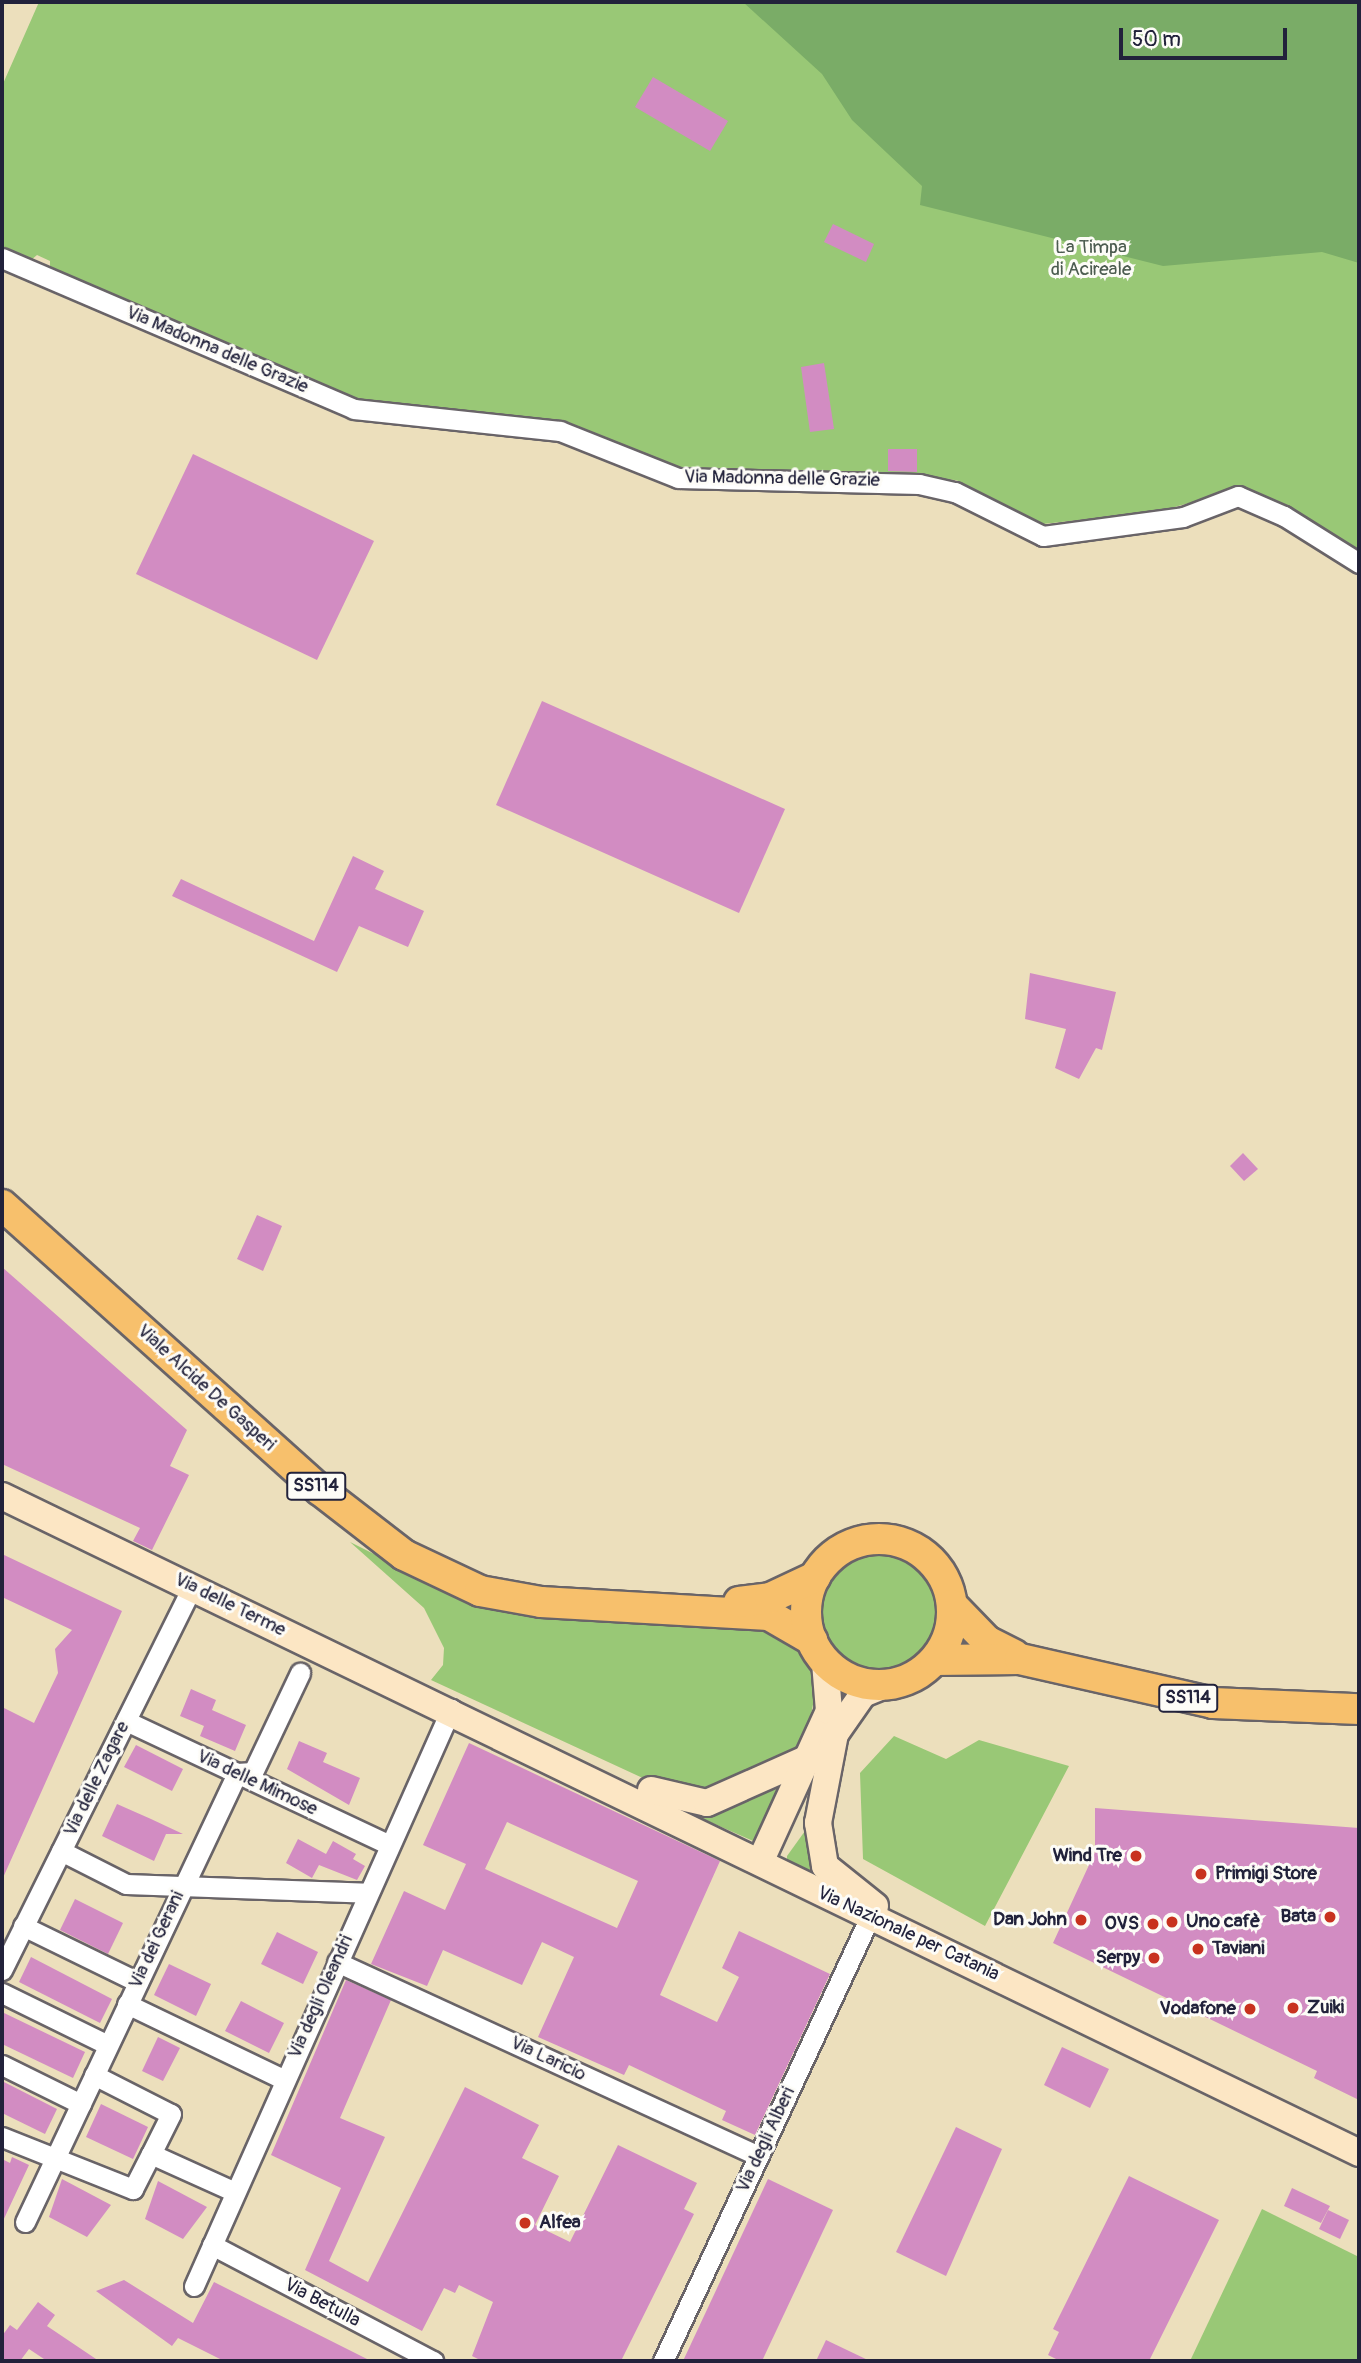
<!DOCTYPE html>
<meta charset="utf-8">
<style>
body{margin:0}
#map{position:relative;width:1361px;height:2363px;overflow:hidden;background:#ecdfbc;font-family:Pangolin,sans-serif}
div>[style]{position:absolute}
[style*='--x']{left:calc(var(--x)*1px);top:calc(var(--y)*1px);width:calc(var(--w)*1px);rotate:calc(var(--a)*1deg)}
.green>*{inset:0;background:#99c876}
.round{border-radius:50%}
.forest>*{inset:0;background:#7aac67}
.building>*{inset:0;background:#d28cc2}
.roads{filter:drop-shadow(2px 0 #696468) drop-shadow(-2px 0 #696468) drop-shadow(0 2px #696468) drop-shadow(0 -2px #696468)}
.street>*{height:19px;margin:-9.5px;padding:0 9.5px;transform-origin:9.5px;border-radius:9.5px;background:#fff}
.secondary>*{height:26px;margin:-13px;padding:0 13px;transform-origin:13px;border-radius:13px;background:#fce6c4}
.primary>*{height:30px;margin:-15px;padding:0 15px;transform-origin:15px;border-radius:15px;background:#f7c06c}
.primary>.ring{margin:-15px;padding:0;box-sizing:content-box;background:none;border:30px solid #f7c06c;border-radius:50%}
.dots>*{width:19px;height:19px;translate:-50% -50%;box-sizing:border-box;border:4px solid #fdfcf7;border-radius:50%}
span{translate:-50% -50%;white-space:nowrap;text-align:center;line-height:1.15;-webkit-text-stroke:6px #fdfcf7;paint-order:stroke}
.shield-label span{padding:2px 5px;background:#fdfcf7;border:2px solid;border-radius:5px;-webkit-text-stroke-width:0}
.shield-label{font-size:18px;color:#22223b;font-weight:700}
.park-label{font-size:19px;color:#4c5c50}
.street-label{font-size:19px;color:#22223b}
.poi-label{font-size:19px;color:#22223b;font-weight:700}
.right{translate:-100% -50%;text-align:right}
.left{translate:0 -50%;text-align:left}
.frame{position:absolute;inset:0;border:4px solid #22223b;pointer-events:none}
.scale{position:absolute;left:1119px;top:28px;width:168px;height:32px;box-sizing:border-box;border:4px solid #22223b;border-top:0;padding-left:9px;font-size:21px;line-height:24px;white-space:nowrap;color:#22223b;-webkit-text-stroke:5px #fdfcf7;paint-order:stroke}
</style>
<div id="map">
<div class="green">
<div style="clip-path:polygon(39px 2px,1359px 2px,1359px 553px,1240px 489px,1160px 511px,1043px 524px,956px 480px,679px 470px,574px 429px,359px 401px,50px 269px,50px 261px,37px 255px,30px 261px,2px 250px,2px 86px)"></div>
<div style="clip-path:polygon(350px 1542px,478px 1606px,768px 1624px,794px 1637px,817px 1682px,807px 1738px,794px 1754px,706px 1793px,660px 1786px,431px 1680px,443px 1665px,444px 1648px,424px 1608px)"></div>
<div class="round" style="left:821px;top:1550px;width:122px;height:122px"></div>
<div style="clip-path:polygon(894px 1736px,946px 1759px,979px 1740px,1069px 1766px,985px 1926px,863px 1859px,860px 1773px)"></div>
<div style="clip-path:polygon(787px 1782px,760px 1844px,701px 1818px,727px 1808px)"></div>
<div style="clip-path:polygon(810px 1824px,818px 1869px,818px 1884px,787px 1869px,787px 1856px)"></div>
<div style="clip-path:polygon(1262px 2209px,1359px 2257px,1359px 2361px,1190px 2361px)"></div>
</div>
<div class="forest">
<div style="clip-path:polygon(743px 2px,1359px 2px,1359px 263px,1322px 252px,1163px 266px,920px 205px,922px 186px,852px 120px,822px 74px)"></div>
</div>
<div class="building">
<div style="clip-path:polygon(653px 77px,728px 121px,710px 151px,635px 107px)"></div>
<div style="clip-path:polygon(833px 224px,874px 244px,866px 262px,824px 242px)"></div>
<div style="clip-path:polygon(824px 363px,834px 429px,810px 432px,801px 367px)"></div>
<div style="clip-path:polygon(888px 449px,917px 449px,917px 472px,888px 471px)"></div>
<div style="clip-path:polygon(193px 454px,374px 541px,317px 660px,136px 574px)"></div>
<div style="clip-path:polygon(542px 701px,785px 809px,739px 913px,496px 805px)"></div>
<div style="clip-path:polygon(353px 856px,384px 871px,375px 889px,424px 911px,408px 947px,359px 926px,337px 972px,172px 896px,181px 879px,314px 941px)"></div>
<div style="clip-path:polygon(1030px 973px,1116px 992px,1102px 1050px,1096px 1048px,1079px 1079px,1055px 1068px,1066px 1029px,1025px 1019px)"></div>
<div style="clip-path:polygon(1243px 1153px,1258px 1169px,1244px 1181px,1230px 1166px)"></div>
<div style="clip-path:polygon(257px 1215px,282px 1226px,263px 1271px,237px 1259px)"></div>
<div style="clip-path:polygon(2px 1267px,187px 1430px,170px 1466px,189px 1475px,152px 1550px,133px 1541px,140px 1528px,2px 1464px)"></div>
<div style="clip-path:polygon(2px 1554px,122px 1611px,2px 1880px,2px 1707px,34px 1723px,58px 1673px,55px 1649px,72px 1630px,2px 1597px)"></div>
<div style="clip-path:polygon(191px 1689px,216px 1700px,212px 1710px,246px 1725px,235px 1751px,200px 1736px,204px 1726px,180px 1716px)"></div>
<div style="clip-path:polygon(299px 1741px,327px 1753px,323px 1762px,360px 1778px,349px 1805px,287px 1769px)"></div>
<div style="clip-path:polygon(evenodd,469px 1743px,720px 1861px,660px 1995px,717px 2022px,739px 1977px,722px 1968px,739px 1931px,830px 1974px,755px 2135px,722px 2120px,726px 2111px,629px 2065px,624px 2075px,538px 2037px,574px 1957px,542px 1942px,522px 1985px,443px 1950px,427px 1986px,371px 1964px,404px 1891px,445px 1910px,466px 1864px,423px 1845px,469px 1743px,507px 1822px,638px 1881px,617px 1928px,485px 1869px,507px 1822px)"></div>
<div style="clip-path:polygon(136px 1745px,183px 1769px,172px 1791px,124px 1767px)"></div>
<div style="clip-path:polygon(117px 1804px,151px 1819px,183px 1834px,166px 1834px,154px 1861px,102px 1836px)"></div>
<div style="clip-path:polygon(1095px 1808px,1359px 1828px,1359px 2100px,1314px 2078px,1317px 2071px,1053px 1943px,1095px 1852px)"></div>
<div style="clip-path:polygon(298px 1839px,326px 1854px,333px 1841px,356px 1854px,353px 1859px,365px 1866px,357px 1880px,319px 1865px,312px 1878px,286px 1863px)"></div>
<div style="clip-path:polygon(75px 1899px,123px 1923px,108px 1954px,60px 1930px)"></div>
<div style="clip-path:polygon(277px 1932px,318px 1952px,303px 1984px,261px 1964px)"></div>
<div style="clip-path:polygon(31px 1957px,112px 1999px,100px 2023px,19px 1982px)"></div>
<div style="clip-path:polygon(169px 1964px,211px 1984px,196px 2016px,154px 1995px)"></div>
<div style="clip-path:polygon(346px 1980px,391px 2000px,340px 2118px,385px 2137px,329px 2261px,368px 2282px,465px 2087px,539px 2125px,522px 2158px,559px 2176px,535px 2225px,570px 2242px,618px 2145px,697px 2183px,684px 2209px,694px 2214px,621px 2361px,482px 2361px,472px 2356px,493px 2302px,459px 2285px,455px 2293px,444px 2288px,422px 2331px,305px 2270px,341px 2188px,271px 2155px)"></div>
<div style="clip-path:polygon(241px 2001px,284px 2023px,269px 2053px,225px 2031px)"></div>
<div style="clip-path:polygon(2px 2012px,85px 2052px,73px 2078px,2px 2044px)"></div>
<div style="clip-path:polygon(158px 2037px,180px 2048px,163px 2081px,142px 2071px)"></div>
<div style="clip-path:polygon(1062px 2047px,1109px 2069px,1090px 2108px,1044px 2085px)"></div>
<div style="clip-path:polygon(2px 2081px,57px 2109px,45px 2134px,2px 2113px)"></div>
<div style="clip-path:polygon(101px 2104px,148px 2127px,133px 2159px,86px 2137px)"></div>
<div style="clip-path:polygon(956px 2127px,1002px 2149px,946px 2276px,896px 2252px)"></div>
<div style="clip-path:polygon(12px 2157px,29px 2165px,2px 2223px,2px 2159px,10px 2163px)"></div>
<div style="clip-path:polygon(1129px 2176px,1219px 2220px,1149px 2361px,1060px 2361px,1048px 2355px,1059px 2332px,1053px 2329px)"></div>
<div style="clip-path:polygon(62px 2179px,111px 2205px,87px 2237px,49px 2217px)"></div>
<div style="clip-path:polygon(768px 2179px,833px 2210px,762px 2361px,683px 2361px)"></div>
<div style="clip-path:polygon(158px 2181px,207px 2207px,183px 2239px,145px 2219px)"></div>
<div style="clip-path:polygon(1292px 2188px,1330px 2206px,1321px 2223px,1284px 2206px)"></div>
<div style="clip-path:polygon(1328px 2210px,1349px 2220px,1340px 2239px,1319px 2229px)"></div>
<div style="clip-path:polygon(124px 2280px,193px 2323px,214px 2282px,371px 2361px,224px 2361px,178px 2338px,172px 2346px,96px 2291px)"></div>
<div style="clip-path:polygon(38px 2302px,55px 2315px,47px 2326px,99px 2361px,47px 2361px,29px 2349px,20px 2361px,2px 2361px,2px 2336px,10px 2325px,17px 2330px)"></div>
<div style="clip-path:polygon(826px 2340px,870px 2361px,816px 2361px)"></div>
</div>
<div class="roads">
<div class="street">
<div style="--x:2;--y:258;--w:383;--a:23.2"></div>
<div style="--x:354;--y:409;--w:207;--a:6.1"></div>
<div style="--x:560;--y:431;--w:127;--a:21.7"></div>
<div style="--x:678;--y:478;--w:241;--a:1.4"></div>
<div style="--x:919;--y:484;--w:37;--a:13"></div>
<div style="--x:955;--y:492;--w:98;--a:26.6"></div>
<div style="--x:1043;--y:536;--w:141;--a:-7.7"></div>
<div style="--x:1183;--y:517;--w:59;--a:-20.9"></div>
<div style="--x:1238;--y:496;--w:50;--a:23.5"></div>
<div style="--x:1284;--y:516;--w:89;--a:32.1"></div>
<div style="--x:126;--y:1721;--w:291;--a:25.2"></div>
<div style="--x:61;--y:1851;--w:73;--a:26.9"></div>
<div style="--x:126;--y:1884;--w:241;--a:2.1"></div>
<div style="--x:23;--y:1926;--w:128;--a:26"></div>
<div style="--x:337;--y:1962;--w:464;--a:24.7"></div>
<div style="--x:2;--y:1970;--w:428;--a:-63.6"></div>
<div style="--x:2;--y:1993;--w:118;--a:26.1"></div>
<div style="--x:127;--y:2004;--w:175;--a:25.7"></div>
<div style="--x:2;--y:2065;--w:88;--a:26.3"></div>
<div style="--x:94;--y:2075;--w:86;--a:26.9"></div>
<div style="--x:171;--y:2114;--w:45;--a:116.6"></div>
<div style="--x:2;--y:2137;--w:141;--a:21.7"></div>
<div style="--x:133;--y:2189;--w:39;--a:-63"></div>
<div style="--x:151;--y:2154;--w:92;--a:24.3"></div>
<div style="--x:25;--y:2222;--w:497;--a:-64.7"></div>
<div style="--x:237;--y:1773;--w:16;--a:-4"></div>
<div style="--x:253;--y:1772;--w:110;--a:-64.6"></div>
<div style="--x:212;--y:2245;--w:250;--a:27.7"></div>
<div style="--x:194;--y:2286;--w:632;--a:-65.99"></div>
<div style="--x:663;--y:2361;--w:502;--a:-65.02"></div>
</div>
<div class="secondary">
<div style="--x:2;--y:1496;--w:1508;--a:25.83"></div>
<div style="--x:651;--y:1790;--w:57;--a:13.1"></div>
<div style="--x:707;--y:1803;--w:111;--a:-24"></div>
<div style="--x:761;--y:1860;--w:164;--a:-65.5"></div>
<div style="--x:829;--y:1711;--w:49;--a:-94.7"></div>
<div style="--x:875;--y:1906;--w:64;--a:-141.3"></div>
<div style="--x:825;--y:1866;--w:44;--a:-99.2"></div>
<div style="--x:818;--y:1823;--w:91;--a:-79.2"></div>
<div style="--x:835;--y:1734;--w:49;--a:-55"></div>
<div style="--x:863;--y:1694;--w:24;--a:-22"></div>
</div>
<div class="primary">
<div style="--x:2;--y:1205;--w:427;--a:41.9"></div>
<div style="--x:320;--y:1490;--w:106;--a:37.7"></div>
<div style="--x:404;--y:1555;--w:84;--a:25.3"></div>
<div style="--x:480;--y:1591;--w:62;--a:10.2"></div>
<div style="--x:541;--y:1602;--w:228;--a:3.3"></div>
<div style="--x:769;--y:1615;--w:50;--a:30.2"></div>
<div class="ring" style="left:806px;top:1539px;width:116px;height:116px"></div>
<div style="--x:739;--y:1602;--w:31;--a:-7"></div>
<div style="--x:770;--y:1598;--w:50;--a:-25"></div>
<div style="--x:952;--y:1605;--w:50;--a:45.8"></div>
<div style="--x:987;--y:1641;--w:30;--a:27"></div>
<div style="--x:935;--y:1660;--w:85;--a:-0.7"></div>
<div style="--x:1020;--y:1659;--w:198;--a:12.8"></div>
<div style="--x:1213;--y:1703;--w:146;--a:2.4"></div>
</div>
</div>
<div class="dots">
<div style="left:1136px;top:1856px;background:#c8321e"></div>
<div style="left:1201px;top:1874px;background:#c8321e"></div>
<div style="left:1330px;top:1917px;background:#c8321e"></div>
<div style="left:1081px;top:1920px;background:#c8321e"></div>
<div style="left:1172px;top:1922px;background:#c8321e"></div>
<div style="left:1153px;top:1924px;background:#c8321e"></div>
<div style="left:1198px;top:1949px;background:#c8321e"></div>
<div style="left:1154px;top:1958px;background:#c8321e"></div>
<div style="left:1293px;top:2008px;background:#c8321e"></div>
<div style="left:1250px;top:2009px;background:#c8321e"></div>
<div style="left:525px;top:2223px;background:#c8321e"></div>
</div>
<div class="shield-label">
<span style="left:316px;top:1486px">SS114</span>
<span style="left:1188px;top:1698px">SS114</span>
</div>
<div class="park-label">
<span style="left:1091px;top:259px">La Timpa<br>di Acireale</span>
</div>
<div class="street-label">
<span style="left:217px;top:350px;rotate:23deg">Via Madonna delle Grazie</span>
<span style="left:782px;top:479px;rotate:1deg">Via Madonna delle Grazie</span>
<span style="left:206px;top:1388px;rotate:42deg">Viale Alcide De Gasperi</span>
<span style="left:230px;top:1605px;rotate:26deg">Via delle Terme</span>
<span style="left:97px;top:1779px;rotate:-64deg">Via delle Zagare</span>
<span style="left:257px;top:1783px;rotate:25deg">Via delle Mimose</span>
<span style="left:908px;top:1934px;rotate:25deg">Via Nazionale per Catania</span>
<span style="left:157px;top:1940px;rotate:-65deg">Via dei Gerani</span>
<span style="left:321px;top:1997px;rotate:-66deg">Via degli Oleandri</span>
<span style="left:548px;top:2059px;rotate:25deg">Via Laricio</span>
<span style="left:766px;top:2140px;rotate:-65deg">Via degli Alberi</span>
<span style="left:322px;top:2303px;rotate:28deg">Via Betulla</span>
</div>
<div class="poi-label">
<span class="right" style="left:1122px;top:1856px">Wind Tre</span>
<span class="left" style="left:1215px;top:1874px">Primigi Store</span>
<span class="right" style="left:1316px;top:1917px">Bata</span>
<span class="right" style="left:1067px;top:1920px">Dan John</span>
<span class="left" style="left:1186px;top:1922px">Uno cafè</span>
<span class="right" style="left:1139px;top:1924px">OVS</span>
<span class="left" style="left:1212px;top:1949px">Taviani</span>
<span class="right" style="left:1140px;top:1958px">Serpy</span>
<span class="left" style="left:1307px;top:2008px">Zuiki</span>
<span class="right" style="left:1236px;top:2009px">Vodafone</span>
<span class="left" style="left:539px;top:2223px">Alfea</span>
</div>
<div class="frame"></div>
<div class="scale">50 m</div>
</div>
